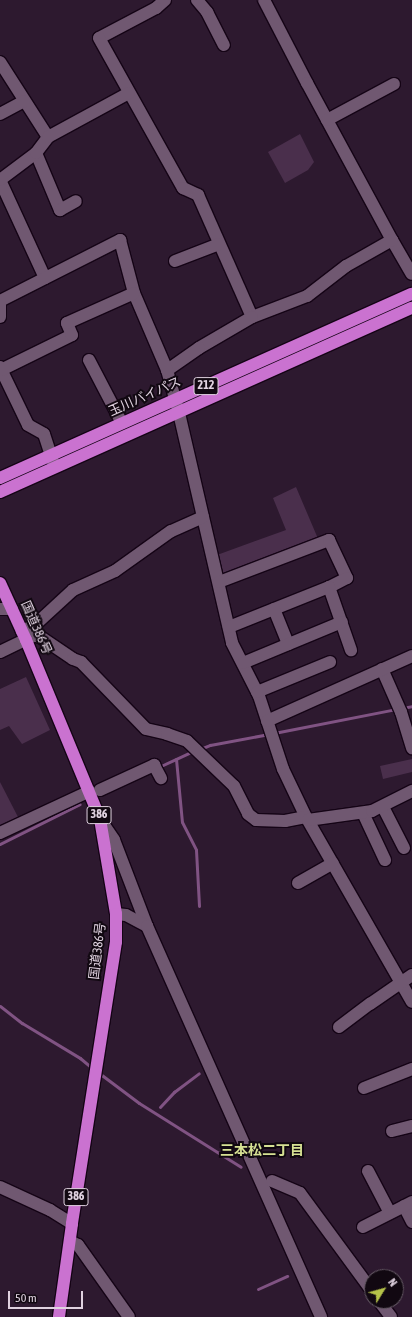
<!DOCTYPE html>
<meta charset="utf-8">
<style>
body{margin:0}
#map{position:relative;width:412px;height:1317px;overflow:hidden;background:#2d192f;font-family:"Asap Condensed","Noto Sans JP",sans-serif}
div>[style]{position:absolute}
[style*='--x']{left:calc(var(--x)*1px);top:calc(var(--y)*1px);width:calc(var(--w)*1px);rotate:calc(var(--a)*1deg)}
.green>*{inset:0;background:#4a2f4c}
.stream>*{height:3px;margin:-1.5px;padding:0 1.5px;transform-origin:1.5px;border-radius:1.5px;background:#805383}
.roads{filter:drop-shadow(1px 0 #150416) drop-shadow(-1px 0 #150416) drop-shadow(0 1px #150416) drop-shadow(0 -1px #150416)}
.minor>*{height:12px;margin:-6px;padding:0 6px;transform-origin:6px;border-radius:6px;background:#705871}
.highway>*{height:12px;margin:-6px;padding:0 6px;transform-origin:6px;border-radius:6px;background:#ca72d0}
span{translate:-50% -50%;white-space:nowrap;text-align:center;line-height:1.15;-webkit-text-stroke:4px #110811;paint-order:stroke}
.shield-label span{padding:1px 3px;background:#110811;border:1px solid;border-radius:3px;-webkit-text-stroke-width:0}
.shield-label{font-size:12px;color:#e0d2e0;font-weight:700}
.street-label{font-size:13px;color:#e0d2e0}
.neighbourhood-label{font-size:14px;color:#d6e093;font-weight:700}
.north{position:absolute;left:364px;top:1269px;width:40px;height:40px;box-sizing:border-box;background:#110811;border:1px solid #645964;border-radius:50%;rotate:53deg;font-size:11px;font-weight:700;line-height:16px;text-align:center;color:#e0d2e0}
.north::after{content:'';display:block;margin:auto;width:14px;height:18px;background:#b5c249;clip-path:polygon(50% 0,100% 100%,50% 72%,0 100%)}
.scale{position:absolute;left:8px;top:1291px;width:75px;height:18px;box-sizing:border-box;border:2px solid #e0d2e0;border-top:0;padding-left:5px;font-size:12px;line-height:14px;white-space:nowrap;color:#e0d2e0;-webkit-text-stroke:3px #110811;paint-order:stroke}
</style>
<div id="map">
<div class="green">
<div style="clip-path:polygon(300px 134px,314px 162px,308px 170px,285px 183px,268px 152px)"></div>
<div style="clip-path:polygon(296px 487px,319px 541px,221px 578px,217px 555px,286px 530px,273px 498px)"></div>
<div style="clip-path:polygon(26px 677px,50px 730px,22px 744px,9px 726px,0 730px,0 689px)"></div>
<div style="clip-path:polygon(412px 759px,412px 772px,383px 779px,380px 766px)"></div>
<div style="clip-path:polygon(0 782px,18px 817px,0 826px)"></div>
</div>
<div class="stream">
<div style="--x:402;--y:708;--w:10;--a:-11"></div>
<div style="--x:274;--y:733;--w:124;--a:-11.1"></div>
<div style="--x:200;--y:749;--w:11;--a:-22"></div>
<div style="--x:210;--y:745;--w:60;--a:-10.6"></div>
<div style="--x:176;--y:759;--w:63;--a:84.6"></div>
<div style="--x:182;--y:822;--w:31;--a:63"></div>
<div style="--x:196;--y:850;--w:56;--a:86.9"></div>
<div style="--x:163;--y:765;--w:33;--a:-25"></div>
<div style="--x:0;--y:844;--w:89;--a:-26.6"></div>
<div style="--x:0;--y:1006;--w:28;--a:38"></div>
<div style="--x:22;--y:1023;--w:68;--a:31.1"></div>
<div style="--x:80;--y:1058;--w:17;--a:40"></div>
<div style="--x:99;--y:1073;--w:50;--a:36.9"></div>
<div style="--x:139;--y:1103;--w:120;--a:32.1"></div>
<div style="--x:160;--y:1107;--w:21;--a:-47"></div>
<div style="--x:174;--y:1092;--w:31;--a:-37"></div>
<div style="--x:258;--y:1289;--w:32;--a:-24"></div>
</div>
<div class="roads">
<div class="minor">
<div style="--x:165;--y:0;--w:12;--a:138"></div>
<div style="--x:156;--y:8;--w:64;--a:152.2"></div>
<div style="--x:99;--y:38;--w:172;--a:60.8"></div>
<div style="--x:183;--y:188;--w:17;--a:25"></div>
<div style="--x:198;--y:195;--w:133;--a:66.1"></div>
<div style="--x:197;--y:0;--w:16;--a:50"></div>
<div style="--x:207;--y:12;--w:37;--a:63"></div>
<div style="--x:264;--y:0;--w:93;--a:62.6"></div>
<div style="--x:307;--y:83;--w:179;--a:61.6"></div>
<div style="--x:392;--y:240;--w:39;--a:60"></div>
<div style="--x:0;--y:62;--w:89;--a:57.4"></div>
<div style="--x:0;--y:114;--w:27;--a:-28"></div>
<div style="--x:327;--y:120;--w:76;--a:-28.2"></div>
<div style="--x:36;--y:153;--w:62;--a:67.2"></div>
<div style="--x:60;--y:210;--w:18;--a:-29"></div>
<div style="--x:392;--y:240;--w:53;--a:150.5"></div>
<div style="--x:346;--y:266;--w:49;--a:142.4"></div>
<div style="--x:307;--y:296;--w:59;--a:159.1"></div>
<div style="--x:252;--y:317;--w:61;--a:149.7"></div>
<div style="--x:199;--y:348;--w:39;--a:145"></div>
<div style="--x:167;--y:370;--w:45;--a:74.4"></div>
<div style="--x:179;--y:413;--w:236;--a:77"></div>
<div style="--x:232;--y:643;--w:59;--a:63"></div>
<div style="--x:259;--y:696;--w:77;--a:71.8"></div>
<div style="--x:283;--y:769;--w:53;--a:64.4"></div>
<div style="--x:306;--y:817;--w:213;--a:60.2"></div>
<div style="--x:175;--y:261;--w:47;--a:-21.1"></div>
<div style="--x:45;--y:278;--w:108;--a:-114.7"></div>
<div style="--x:0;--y:180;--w:45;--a:-36.9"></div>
<div style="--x:36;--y:153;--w:20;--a:-53"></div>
<div style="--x:48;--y:137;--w:92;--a:-28.5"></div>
<div style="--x:0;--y:317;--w:16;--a:-90"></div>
<div style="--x:0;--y:301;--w:135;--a:-26.9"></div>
<div style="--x:120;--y:240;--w:55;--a:75.2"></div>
<div style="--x:134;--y:293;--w:84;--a:66.8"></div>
<div style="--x:89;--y:360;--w:71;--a:62.4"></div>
<div style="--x:0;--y:367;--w:64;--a:64.2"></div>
<div style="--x:28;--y:425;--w:18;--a:29"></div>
<div style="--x:44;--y:434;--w:33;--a:72"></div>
<div style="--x:1;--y:370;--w:79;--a:-26.2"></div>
<div style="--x:72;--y:335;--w:13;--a:-113"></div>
<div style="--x:67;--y:323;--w:73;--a:-24.1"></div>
<div style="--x:203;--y:517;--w:35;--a:156"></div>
<div style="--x:171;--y:531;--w:69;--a:144.5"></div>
<div style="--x:115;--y:571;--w:46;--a:155.7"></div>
<div style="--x:73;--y:590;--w:50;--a:137.4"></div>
<div style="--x:36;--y:624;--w:16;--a:153"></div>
<div style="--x:22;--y:631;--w:21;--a:19"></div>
<div style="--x:42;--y:638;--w:37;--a:34"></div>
<div style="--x:73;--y:659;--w:9;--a:21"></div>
<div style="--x:81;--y:662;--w:93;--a:45.9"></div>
<div style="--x:146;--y:729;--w:22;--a:13"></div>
<div style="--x:167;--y:734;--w:21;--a:19"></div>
<div style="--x:187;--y:741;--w:65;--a:43.8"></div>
<div style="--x:234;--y:786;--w:31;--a:63"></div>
<div style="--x:248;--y:814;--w:10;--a:37"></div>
<div style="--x:256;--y:820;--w:29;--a:2"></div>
<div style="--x:285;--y:821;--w:21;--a:-11"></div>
<div style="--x:219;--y:582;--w:118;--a:-20.9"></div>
<div style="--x:329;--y:540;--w:42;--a:64.7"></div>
<div style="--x:347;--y:578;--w:20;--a:153"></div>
<div style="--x:329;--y:587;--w:108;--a:158.2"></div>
<div style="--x:329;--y:587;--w:67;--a:70.8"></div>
<div style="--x:0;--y:609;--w:12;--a:0"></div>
<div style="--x:274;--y:609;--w:38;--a:68"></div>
<div style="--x:0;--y:652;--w:37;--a:-26"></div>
<div style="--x:243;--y:663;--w:107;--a:-22.5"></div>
<div style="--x:382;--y:669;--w:47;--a:66.2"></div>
<div style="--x:401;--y:712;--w:38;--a:73"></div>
<div style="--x:257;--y:692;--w:79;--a:-22.3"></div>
<div style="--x:267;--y:721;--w:159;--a:-24.1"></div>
<div style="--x:100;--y:790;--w:60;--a:-24.8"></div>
<div style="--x:154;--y:765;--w:15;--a:62"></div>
<div style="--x:383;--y:807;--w:46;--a:62.9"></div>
<div style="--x:363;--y:813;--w:52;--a:64.9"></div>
<div style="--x:100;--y:819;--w:25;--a:56"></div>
<div style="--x:114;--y:840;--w:92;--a:69"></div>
<div style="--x:308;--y:820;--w:65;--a:-8"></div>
<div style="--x:372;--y:811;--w:45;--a:-26.6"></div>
<div style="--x:0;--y:833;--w:99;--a:-25"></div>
<div style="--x:298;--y:883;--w:40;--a:-29.7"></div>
<div style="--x:116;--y:914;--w:10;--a:6"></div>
<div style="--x:126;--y:915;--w:24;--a:28"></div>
<div style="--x:147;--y:926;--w:428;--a:66"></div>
<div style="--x:339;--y:1027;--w:39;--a:-37"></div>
<div style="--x:370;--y:1004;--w:51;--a:-34.6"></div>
<div style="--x:364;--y:1088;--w:52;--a:-21.6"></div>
<div style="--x:392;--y:1131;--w:21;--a:-14"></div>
<div style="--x:368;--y:1171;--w:47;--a:62.4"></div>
<div style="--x:272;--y:1181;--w:30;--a:23"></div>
<div style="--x:300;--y:1193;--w:122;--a:53.7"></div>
<div style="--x:0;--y:1187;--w:55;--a:24.7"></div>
<div style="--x:50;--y:1210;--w:26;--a:32"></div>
<div style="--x:404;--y:1206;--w:18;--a:63"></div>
<div style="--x:363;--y:1227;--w:55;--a:-27"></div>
<div style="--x:70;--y:1241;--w:9;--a:27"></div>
<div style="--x:78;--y:1245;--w:88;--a:54.7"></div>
<div style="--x:379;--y:1301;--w:20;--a:53"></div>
</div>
<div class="highway">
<div style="--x:0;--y:478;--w:451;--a:-24.1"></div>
<div style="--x:0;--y:492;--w:451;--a:-24.1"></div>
<div style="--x:0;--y:583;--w:63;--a:65.5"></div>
<div style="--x:26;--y:640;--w:194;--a:67.5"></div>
<div style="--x:100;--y:819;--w:96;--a:80.4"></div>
<div style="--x:116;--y:914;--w:28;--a:90"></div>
<div style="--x:116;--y:942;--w:285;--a:98.9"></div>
<div style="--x:72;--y:1224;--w:94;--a:98"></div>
</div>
</div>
<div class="shield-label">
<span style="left:206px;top:386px">212</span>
<span style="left:99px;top:815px">386</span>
<span style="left:76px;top:1197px">386</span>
</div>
<div class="street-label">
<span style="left:145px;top:397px;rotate:-24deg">玉川バイパス</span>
<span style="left:36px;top:628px;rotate:66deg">国道386号</span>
<span style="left:98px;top:951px;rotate:-83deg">国道386号</span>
</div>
<div class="neighbourhood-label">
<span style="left:262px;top:1150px">三本松二丁目</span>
</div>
<div class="north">N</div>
<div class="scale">50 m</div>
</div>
